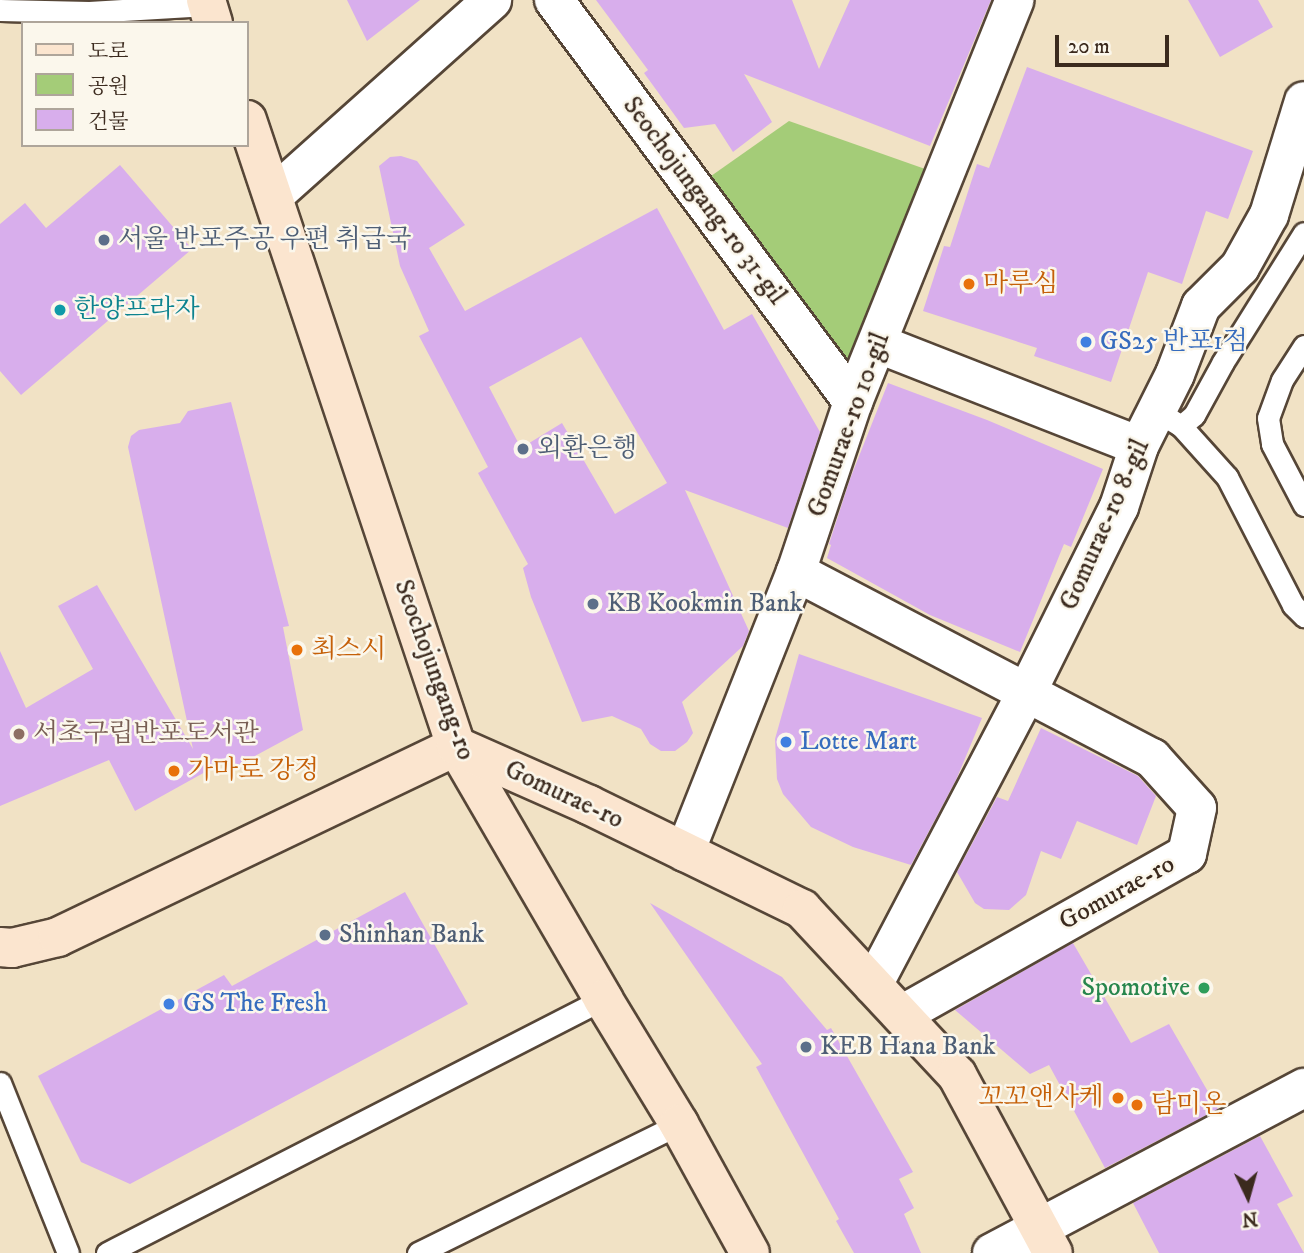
<!DOCTYPE html>
<meta charset="utf-8">
<style>
body{margin:0}
#map{position:relative;width:1304px;height:1253px;overflow:hidden;background:#f1e2c5;font-family:"IM FELL DW Pica","Noto Serif KR",serif}
div>[style]{position:absolute}
[style*='--x']{left:calc(var(--x)*1px);top:calc(var(--y)*1px);width:calc(var(--w)*1px);rotate:calc(var(--a)*1deg)}
.green>*{inset:0;background:#a4cc78}
.building>*{inset:0;background:#d8aeec}
.roads{filter:drop-shadow(2px 0 #564637) drop-shadow(-2px 0 #564637) drop-shadow(0 2px #564637) drop-shadow(0 -2px #564637)}
.lane>*{height:21px;margin:-10.5px;padding:0 10.5px;transform-origin:10.5px;border-radius:10.5px;background:#fff}
.street>*{height:38px;margin:-19px;padding:0 19px;transform-origin:19px;border-radius:19px;background:#fff}
.secondary>*{height:38px;margin:-19px;padding:0 19px;transform-origin:19px;border-radius:19px;background:#fbe5cf}
.dots>*{width:19px;height:19px;translate:-50% -50%;box-sizing:border-box;border:4px solid #fbf7ec;border-radius:50%}
span{translate:-50% -50%;white-space:nowrap;text-align:center;line-height:1.15;-webkit-text-stroke:5px #fbf7ec;paint-order:stroke}
.street-label{font-size:26px;color:#3b2a1e}
.service-label{font-size:26px;color:#4e5e75}
.left{translate:0 -50%;text-align:left}
.food-label{font-size:26px;color:#c56008}
.right{translate:-100% -50%;text-align:right}
.culture-label{font-size:26px;color:#0d838f}
.shop-label{font-size:26px;color:#366cbe}
.education-label{font-size:26px;color:#785e54}
.leisure-label{font-size:26px;color:#27864d}
.legend{position:absolute;left:21px;top:21px;width:228px;height:126px;box-sizing:border-box;background:#fbf7ec;border:2px solid #aea59a;margin:0;padding:9px 12px;list-style:none;font-size:21px;color:#3b2a1e}
.legend li{display:flex;align-items:center;gap:14px;height:35px}
.legend b{width:35px;border:2px solid #aea59a}
.north{position:absolute;left:1213px;top:1162px;width:70px;height:70px;-webkit-text-stroke:5px #fbf7ec;paint-order:stroke;rotate:175deg;font-size:19px;font-weight:700;line-height:28px;text-align:center;color:#3b2a1e}
.north::after{content:'';display:block;margin:auto;width:24px;height:32px;background:#3b2a1e;clip-path:polygon(50% 0,100% 100%,50% 72%,0 100%)}
.scale{position:absolute;left:1055px;top:35px;width:114px;height:32px;box-sizing:border-box;border:4px solid #3b2a1e;border-top:0;padding-left:9px;font-size:21px;line-height:24px;white-space:nowrap;color:#3b2a1e;-webkit-text-stroke:5px #fbf7ec;paint-order:stroke}
</style>
<div id="map">
<div class="green">
<div style="clip-path:polygon(789px 121px,945px 176px,853px 402px,694px 188px)"></div>
</div>
<div class="building">
<div style="clip-path:polygon(347px 0,420px 0,367px 41px)"></div>
<div style="clip-path:polygon(596px 0,792px 0,819px 69px,850px 0,991px 0,930px 146px,744px 74px,772px 122px,733px 152px,715px 124px,684px 128px,644px 73px,648px 70px)"></div>
<div style="clip-path:polygon(1188px 0,1258px 0,1273px 27px,1220px 57px)"></div>
<div style="clip-path:polygon(1027px 67px,1253px 151px,1228px 219px,1206px 211px,1182px 284px,1148px 272px,1111px 382px,1034px 356px,1037px 348px,923px 311px,944px 246px,950px 247px,977px 164px,989px 168px)"></div>
<div style="clip-path:polygon(evenodd,401px 156px,417px 161px,465px 225px,429px 248px,465px 311px,657px 208px,724px 330px,752px 314px,820px 432px,788px 528px,685px 490px,749px 631px,743px 646px,682px 702px,693px 733px,687px 742px,675px 751px,661px 751px,650px 744px,641px 729px,612px 716px,582px 722px,531px 597px,523px 568px,528px 564px,478px 473px,488px 467px,419px 336px,429px 331px,400px 266px,379px 166px,390px 157px,401px 156px,581px 337px,667px 483px,615px 514px,562px 423px,521px 448px,489px 387px,581px 337px)"></div>
<div style="clip-path:polygon(120px 165px,192px 249px,21px 395px,0 371px,0 224px,25px 203px,46px 228px)"></div>
<div style="clip-path:polygon(888px 383px,987px 420px,1103px 469px,1071px 547px,1064px 544px,1020px 652px,930px 615px,827px 558px,831px 545px,829px 544px,850px 479px)"></div>
<div style="clip-path:polygon(231px 402px,289px 626px,283px 627px,303px 730px,231px 769px,225px 761px,135px 811px,109px 760px,0 806px,0 651px,26px 708px,93px 669px,58px 606px,97px 585px,193px 749px,128px 447px,131px 436px,139px 430px,180px 423px,188px 411px)"></div>
<div style="clip-path:polygon(799px 654px,982px 718px,956px 780px,911px 865px,853px 847px,811px 827px,783px 794px,777px 779px,775px 739px)"></div>
<div style="clip-path:polygon(1041px 728px,1138px 776px,1156px 796px,1137px 845px,1077px 821px,1061px 859px,1041px 851px,1026px 895px,1009px 910px,984px 909px,975px 903px,957px 872px,997px 797px,1008px 801px)"></div>
<div style="clip-path:polygon(405px 892px,468px 1004px,130px 1184px,81px 1162px,38px 1076px,224px 975px,232px 986px)"></div>
<div style="clip-path:polygon(650px 903px,782px 977px,827px 1030px,831px 1028px,913px 1172px,899px 1179px,914px 1208px,904px 1214px,921px 1253px,854px 1253px,836px 1221px,839px 1219px,756px 1067px,762px 1064px)"></div>
<div style="clip-path:polygon(1073px 943px,1131px 1043px,1169px 1024px,1218px 1109px,1105px 1168px,1049px 1065px,1030px 1074px,955px 1010px)"></div>
<div style="clip-path:polygon(1260px 1136px,1293px 1196px,1277px 1204px,1304px 1253px,1159px 1253px,1133px 1203px)"></div>
</div>
<div class="roads">
<div class="lane">
<div style="--x:0;--y:10;--w:89;--a:1.3"></div>
<div style="--x:89;--y:12;--w:118;--a:-3.4"></div>
<div style="--x:1304;--y:346;--w:40;--a:122.9"></div>
<div style="--x:1282;--y:380;--w:40;--a:110.2"></div>
<div style="--x:1268;--y:418;--w:26;--a:81"></div>
<div style="--x:1272;--y:444;--w:69;--a:62.3"></div>
<div style="--x:1157;--y:411;--w:28;--a:32"></div>
<div style="--x:1181;--y:426;--w:17;--a:-40"></div>
<div style="--x:1194;--y:415;--w:60;--a:-61.3"></div>
<div style="--x:1223;--y:362;--w:152;--a:-57.9"></div>
<div style="--x:1181;--y:426;--w:69;--a:48"></div>
<div style="--x:1227;--y:477;--w:144;--a:62.7"></div>
<div style="--x:1293;--y:605;--w:16;--a:45"></div>
<div style="--x:0;--y:1083;--w:183;--a:68.2"></div>
<div style="--x:107;--y:1253;--w:557;--a:-27.12"></div>
<div style="--x:418;--y:1253;--w:291;--a:-26.3"></div>
</div>
<div class="street">
<div style="--x:554;--y:0;--w:501;--a:53.36"></div>
<div style="--x:273;--y:196;--w:294;--a:-41.8"></div>
<div style="--x:879;--y:344;--w:279;--a:21.4"></div>
<div style="--x:796;--y:572;--w:402;--a:27.6"></div>
<div style="--x:1152;--y:758;--w:67;--a:48"></div>
<div style="--x:1197;--y:808;--w:47;--a:102.3"></div>
<div style="--x:1187;--y:854;--w:328;--a:150.6"></div>
<div style="--x:685;--y:852;--w:301;--a:-68.4"></div>
<div style="--x:796;--y:572;--w:179;--a:-71.5"></div>
<div style="--x:853;--y:402;--w:433;--a:-68.1"></div>
<div style="--x:873;--y:985;--w:331;--a:-62.3"></div>
<div style="--x:1027;--y:692;--w:207;--a:-63.6"></div>
<div style="--x:1119;--y:507;--w:64;--a:-71.8"></div>
<div style="--x:1139;--y:446;--w:80;--a:-63.4"></div>
<div style="--x:1175;--y:374;--w:73;--a:-69.1"></div>
<div style="--x:1201;--y:306;--w:55;--a:-45"></div>
<div style="--x:1240;--y:267;--w:60;--a:-60.9"></div>
<div style="--x:1269;--y:215;--w:119;--a:-72.9"></div>
<div style="--x:992;--y:1253;--w:353;--a:-27.9"></div>
</div>
<div class="secondary">
<div style="--x:206;--y:0;--w:24;--a:73"></div>
<div style="--x:247;--y:120;--w:660;--a:71.54"></div>
<div style="--x:456;--y:746;--w:293;--a:59.8"></div>
<div style="--x:603;--y:999;--w:146;--a:58.7"></div>
<div style="--x:679;--y:1124;--w:147;--a:61.2"></div>
<div style="--x:0;--y:947;--w:12;--a:5"></div>
<div style="--x:12;--y:948;--w:47;--a:-13.4"></div>
<div style="--x:58;--y:937;--w:441;--a:-25.6"></div>
<div style="--x:456;--y:746;--w:145;--a:23.9"></div>
<div style="--x:589;--y:805;--w:237;--a:26"></div>
<div style="--x:802;--y:909;--w:227;--a:47"></div>
<div style="--x:957;--y:1075;--w:202;--a:61.7"></div>
</div>
</div>
<div class="dots">
<div style="left:104px;top:240px;background:#5c6f8a"></div>
<div style="left:969px;top:284px;background:#e8710a"></div>
<div style="left:60px;top:310px;background:#0f9aa8"></div>
<div style="left:1086px;top:342px;background:#3f7fe0"></div>
<div style="left:523px;top:449px;background:#5c6f8a"></div>
<div style="left:593px;top:604px;background:#5c6f8a"></div>
<div style="left:297px;top:650px;background:#e8710a"></div>
<div style="left:19px;top:734px;background:#8d6e63"></div>
<div style="left:786px;top:742px;background:#3f7fe0"></div>
<div style="left:174px;top:771px;background:#e8710a"></div>
<div style="left:325px;top:935px;background:#5c6f8a"></div>
<div style="left:1204px;top:988px;background:#2e9e5b"></div>
<div style="left:169px;top:1004px;background:#3f7fe0"></div>
<div style="left:806px;top:1047px;background:#5c6f8a"></div>
<div style="left:1118px;top:1098px;background:#e8710a"></div>
<div style="left:1137px;top:1105px;background:#e8710a"></div>
</div>
<div class="street-label">
<span style="left:704px;top:201px;rotate:53deg">Seochojungang-ro 31-gil</span>
<span style="left:849px;top:425px;rotate:-70deg">Gomurae-ro 10-gil</span>
<span style="left:1105px;top:525px;rotate:-66deg">Gomurae-ro 8-gil</span>
<span style="left:434px;top:670px;rotate:70deg">Seochojungang-ro</span>
<span style="left:564px;top:795px;rotate:25deg">Gomurae-ro</span>
<span style="left:1117px;top:893px;rotate:-29deg">Gomurae-ro</span>
</div>
<div class="service-label">
<span class="left" style="left:118px;top:240px">서울 반포주공 우편 취급국</span>
<span class="left" style="left:537px;top:449px">외환은행</span>
<span class="left" style="left:607px;top:604px">KB Kookmin Bank</span>
<span class="left" style="left:339px;top:935px">Shinhan Bank</span>
<span class="left" style="left:820px;top:1047px">KEB Hana Bank</span>
</div>
<div class="food-label">
<span class="left" style="left:983px;top:284px">마루심</span>
<span class="left" style="left:311px;top:650px">최스시</span>
<span class="left" style="left:188px;top:771px">가마로 강정</span>
<span class="right" style="left:1104px;top:1098px">꼬꼬앤사케</span>
<span class="left" style="left:1151px;top:1105px">담미온</span>
</div>
<div class="culture-label">
<span class="left" style="left:74px;top:310px">한양프라자</span>
</div>
<div class="shop-label">
<span class="left" style="left:1100px;top:342px">GS25 반포1점</span>
<span class="left" style="left:800px;top:742px">Lotte Mart</span>
<span class="left" style="left:183px;top:1004px">GS The Fresh</span>
</div>
<div class="education-label">
<span class="left" style="left:33px;top:734px">서초구립반포도서관</span>
</div>
<div class="leisure-label">
<span class="right" style="left:1190px;top:988px">Spomotive</span>
</div>
<ul class="legend">
<li><b style="height:9px;background:#fbe5cf"></b>도로</li>
<li><b style="height:19px;background:#a4cc78"></b>공원</li>
<li><b style="height:19px;background:#d8aeec"></b>건물</li>
</ul>
<div class="north">N</div>
<div class="scale">20 m</div>
</div>
